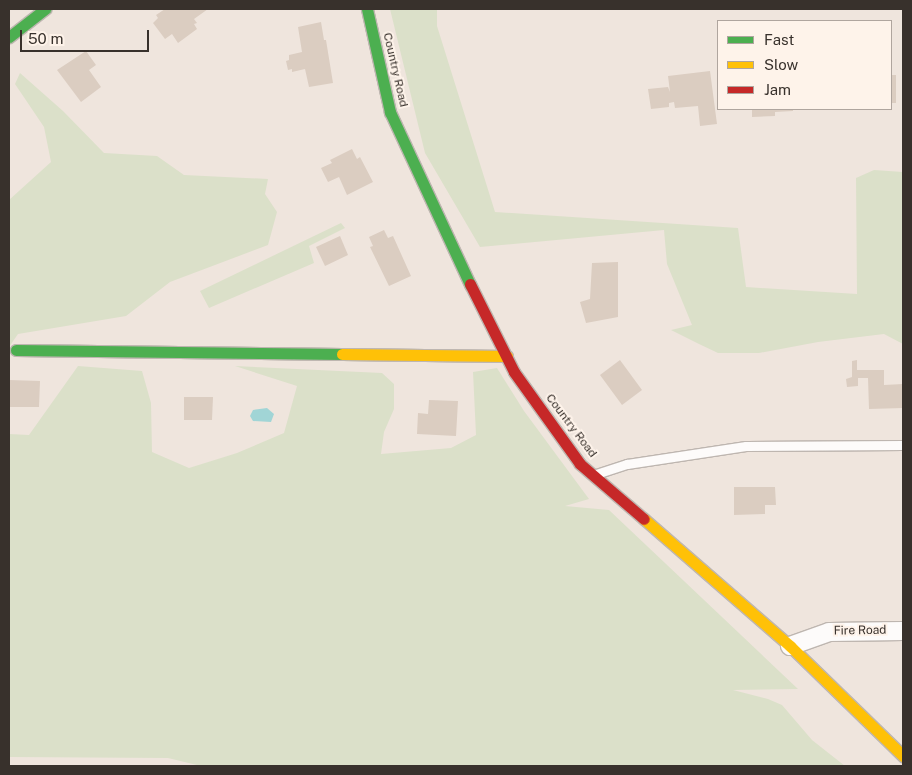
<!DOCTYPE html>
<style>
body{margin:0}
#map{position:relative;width:912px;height:775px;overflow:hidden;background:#efe5dd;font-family:"Public Sans",sans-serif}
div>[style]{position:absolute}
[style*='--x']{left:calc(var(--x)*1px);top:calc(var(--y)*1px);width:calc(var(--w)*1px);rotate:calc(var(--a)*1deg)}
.green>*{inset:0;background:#dbe0c9}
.water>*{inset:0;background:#a1d5d6}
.building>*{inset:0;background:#dbcdc1}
.roads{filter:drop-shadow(1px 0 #beb6b0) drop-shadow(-1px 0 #beb6b0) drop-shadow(0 1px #beb6b0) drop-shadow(0 -1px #beb6b0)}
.lane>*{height:9px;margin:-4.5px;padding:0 4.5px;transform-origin:4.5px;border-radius:4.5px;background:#fdfbfa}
.street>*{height:18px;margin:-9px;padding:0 9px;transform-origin:9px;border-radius:9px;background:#fdfbfa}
.fast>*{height:11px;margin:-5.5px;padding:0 5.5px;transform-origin:5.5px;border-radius:5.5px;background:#4caf50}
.slow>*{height:11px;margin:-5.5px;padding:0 5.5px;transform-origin:5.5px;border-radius:5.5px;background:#ffc107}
.jam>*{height:11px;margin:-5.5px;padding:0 5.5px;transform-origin:5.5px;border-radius:5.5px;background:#c62828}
span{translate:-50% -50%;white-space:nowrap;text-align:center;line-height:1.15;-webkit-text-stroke:4px #fef3ea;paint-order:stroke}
.street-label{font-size:12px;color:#38312c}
.frame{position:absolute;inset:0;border:10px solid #38312c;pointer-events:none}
.legend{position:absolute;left:717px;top:20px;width:175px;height:90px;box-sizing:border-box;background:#fef3ea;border:1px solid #afa59e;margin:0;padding:6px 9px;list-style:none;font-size:15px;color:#38312c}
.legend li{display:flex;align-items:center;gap:10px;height:25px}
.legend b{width:25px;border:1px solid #afa59e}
.scale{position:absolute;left:20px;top:30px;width:129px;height:22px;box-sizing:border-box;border:2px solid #38312c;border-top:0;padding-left:6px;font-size:15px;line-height:18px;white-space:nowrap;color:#38312c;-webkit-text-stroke:4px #fef3ea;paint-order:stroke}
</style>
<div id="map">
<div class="green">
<div style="clip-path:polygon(390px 9px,437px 9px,437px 26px,495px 212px,738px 228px,746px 287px,857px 294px,856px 178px,874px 170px,903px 172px,903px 344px,884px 334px,818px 342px,759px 353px,718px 353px,699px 344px,671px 330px,692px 325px,667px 264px,664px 230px,480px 247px,425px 153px)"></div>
<div style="clip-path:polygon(20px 73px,63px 111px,104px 153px,157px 156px,184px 175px,268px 179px,265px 194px,277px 212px,268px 245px,170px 282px,126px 316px,18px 334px,9px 347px,9px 200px,51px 162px,44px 127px,15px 84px)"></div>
<div style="clip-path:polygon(341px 223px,345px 228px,309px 246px,314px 263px,209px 308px,200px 291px)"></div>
<div style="clip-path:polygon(78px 366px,142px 371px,151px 403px,152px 452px,189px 468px,237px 453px,284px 433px,297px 386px,235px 366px,382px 373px,394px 384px,394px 409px,384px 432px,381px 454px,451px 448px,476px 435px,473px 372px,497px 368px,524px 411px,589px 499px,565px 506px,609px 510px,798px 689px,733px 690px,768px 699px,782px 705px,812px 740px,845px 766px,201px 766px,168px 758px,9px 757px,9px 434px,29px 435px)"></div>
</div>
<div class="water">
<div style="clip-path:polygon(267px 408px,274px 414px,271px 422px,253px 421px,250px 416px,253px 410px)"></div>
</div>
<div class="building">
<div style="clip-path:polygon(165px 9px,208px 9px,194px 19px,197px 23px,194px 24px,197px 29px,178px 43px,172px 34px,165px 39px,153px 23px,158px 18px,156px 15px)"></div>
<div style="clip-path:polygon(321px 22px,324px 40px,326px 40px,333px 83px,309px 87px,305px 69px,292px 72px,292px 69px,288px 70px,286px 61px,289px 60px,289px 55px,302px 52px,298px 27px)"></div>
<div style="clip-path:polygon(86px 51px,96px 65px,89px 70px,101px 87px,81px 102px,57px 70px)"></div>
<div style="clip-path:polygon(710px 71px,717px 124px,700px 126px,698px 106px,675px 108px,674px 102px,669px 103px,669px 107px,651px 109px,648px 89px,668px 87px,670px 92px,668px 76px)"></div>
<div style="clip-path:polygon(891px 75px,896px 75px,896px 103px,891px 103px)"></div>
<div style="clip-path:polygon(752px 109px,793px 109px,793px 111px,775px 112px,775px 116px,752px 117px)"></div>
<div style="clip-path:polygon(352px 149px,357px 159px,360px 157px,373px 182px,347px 195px,339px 177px,328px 182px,321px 168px,332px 163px,330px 160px)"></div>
<div style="clip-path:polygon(384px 230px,388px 238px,393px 236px,411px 276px,389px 286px,370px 247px,373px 246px,369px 237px)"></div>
<div style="clip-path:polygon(340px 236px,348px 255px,325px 266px,316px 247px)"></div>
<div style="clip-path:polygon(618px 262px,618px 317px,586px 323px,580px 302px,590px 299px,592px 263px)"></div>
<div style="clip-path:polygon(620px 360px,642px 390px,622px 405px,600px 375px)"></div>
<div style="clip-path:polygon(857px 360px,857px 370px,884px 370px,884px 385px,903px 384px,903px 408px,869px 409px,868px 378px,858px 378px,858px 386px,847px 387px,846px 379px,852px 377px,852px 361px)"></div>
<div style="clip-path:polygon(9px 380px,40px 381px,39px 407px,9px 407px)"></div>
<div style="clip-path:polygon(184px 397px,213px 397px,212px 420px,184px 420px)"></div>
<div style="clip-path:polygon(429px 400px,458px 401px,456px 436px,417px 434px,418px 413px,428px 414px)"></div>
<div style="clip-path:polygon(734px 487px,775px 487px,776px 505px,765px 505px,765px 514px,734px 515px)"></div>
</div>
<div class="roads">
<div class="lane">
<div style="--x:596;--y:474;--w:33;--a:-18"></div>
<div style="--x:627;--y:464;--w:120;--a:-8.6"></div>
<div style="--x:746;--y:446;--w:157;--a:-0.4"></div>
</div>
<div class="street">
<div style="--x:790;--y:646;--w:41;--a:-19.7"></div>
<div style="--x:829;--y:632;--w:74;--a:-0.8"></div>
</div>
<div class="fast">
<div style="--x:367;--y:9;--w:106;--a:77.4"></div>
<div style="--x:390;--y:112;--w:190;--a:65.1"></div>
<div style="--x:9;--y:37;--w:46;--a:-37.9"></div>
<div style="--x:16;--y:350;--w:326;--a:0.7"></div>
</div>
<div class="slow">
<div style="--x:342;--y:354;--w:165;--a:0.7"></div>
<div style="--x:644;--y:519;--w:194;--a:41"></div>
<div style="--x:790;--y:646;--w:158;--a:44.2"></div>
</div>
<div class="jam">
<div style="--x:470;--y:284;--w:98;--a:63.4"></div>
<div style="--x:514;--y:372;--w:113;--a:54.3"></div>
<div style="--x:580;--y:464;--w:84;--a:40.7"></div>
</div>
</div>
<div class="street-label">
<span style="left:395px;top:70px;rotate:77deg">Country Road</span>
<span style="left:571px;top:426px;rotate:53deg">Country Road</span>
<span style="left:860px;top:631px;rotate:-1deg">Fire Road</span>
</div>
<div class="frame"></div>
<ul class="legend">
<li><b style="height:6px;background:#4caf50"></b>Fast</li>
<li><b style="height:6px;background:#ffc107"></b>Slow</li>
<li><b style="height:6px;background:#c62828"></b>Jam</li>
</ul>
<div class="scale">50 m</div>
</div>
